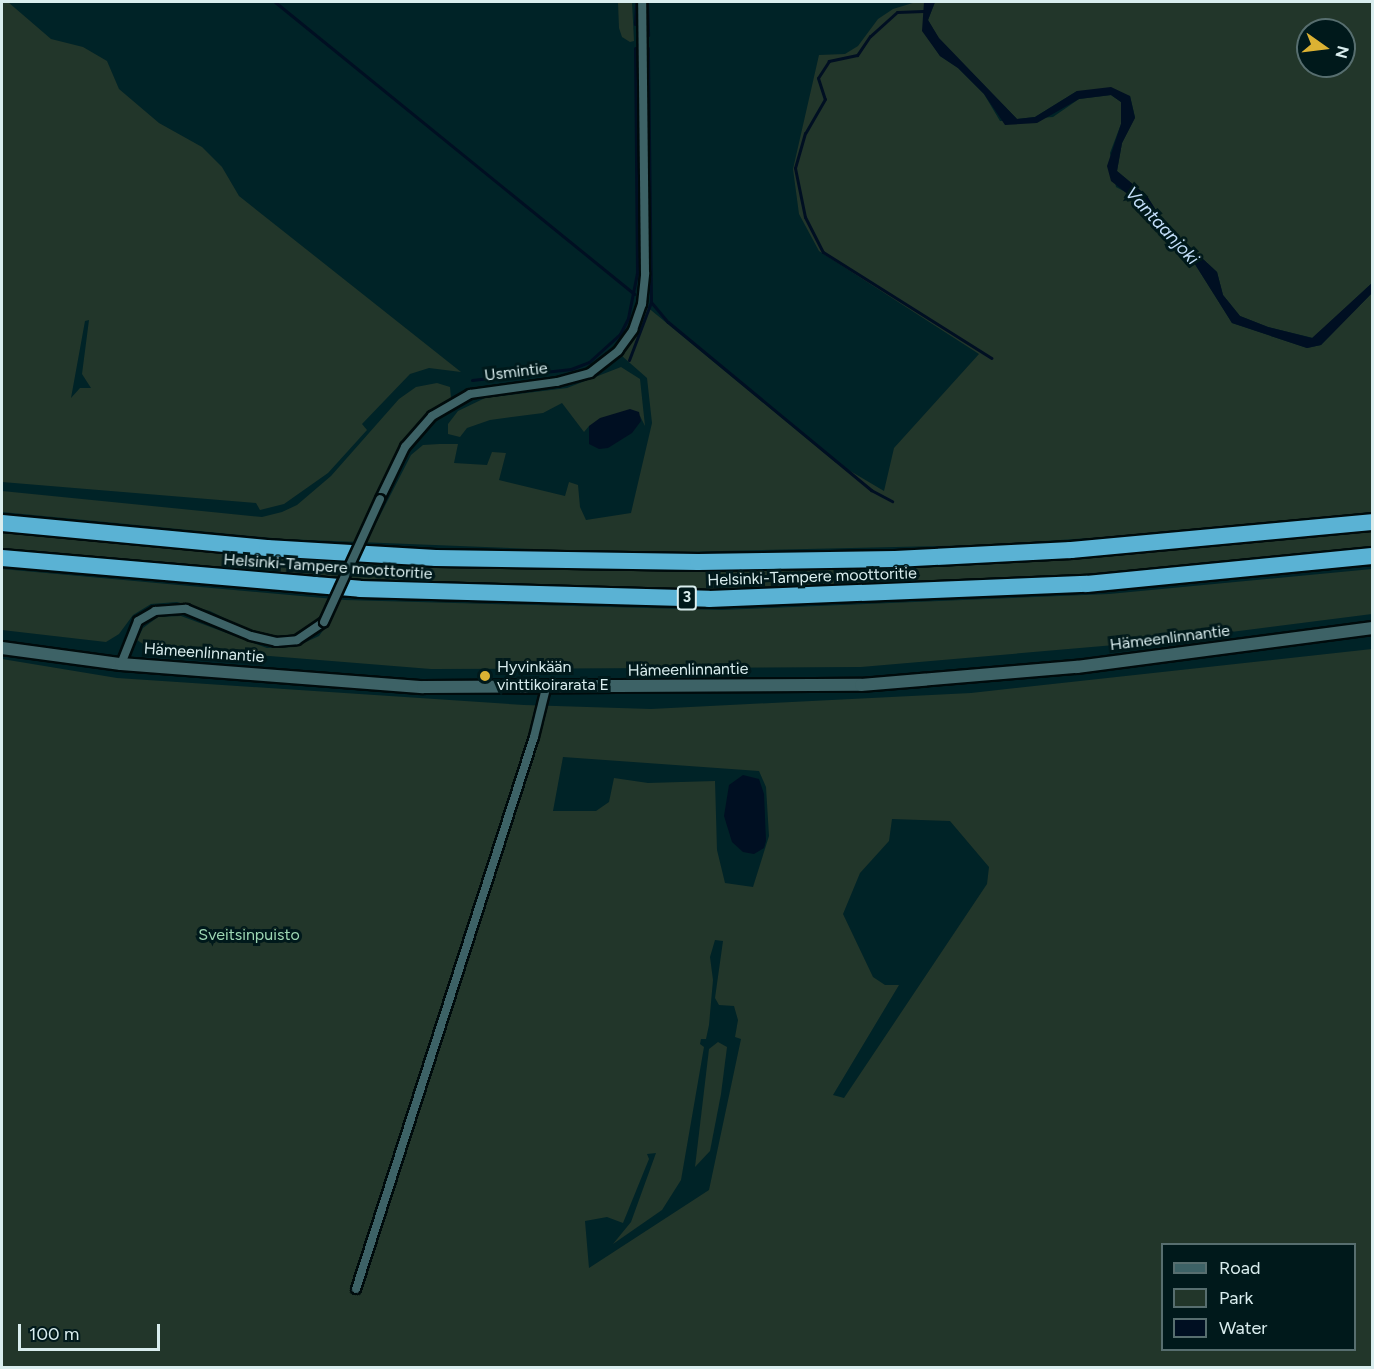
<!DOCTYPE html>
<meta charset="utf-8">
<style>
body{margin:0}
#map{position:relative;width:1374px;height:1369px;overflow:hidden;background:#002327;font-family:Figtree,sans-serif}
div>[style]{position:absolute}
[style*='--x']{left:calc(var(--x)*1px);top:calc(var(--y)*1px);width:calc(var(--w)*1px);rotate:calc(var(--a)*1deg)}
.green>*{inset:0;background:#22362a}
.water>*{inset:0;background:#000f22}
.stream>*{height:3px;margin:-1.5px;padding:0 1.5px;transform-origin:1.5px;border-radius:1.5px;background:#000f22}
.roads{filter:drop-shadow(2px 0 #000b0c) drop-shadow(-2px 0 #000b0c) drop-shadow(0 2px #000b0c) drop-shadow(0 -2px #000b0c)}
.minor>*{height:8px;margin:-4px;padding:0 4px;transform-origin:4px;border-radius:4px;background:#3d6266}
.secondary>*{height:12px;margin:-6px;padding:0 6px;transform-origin:6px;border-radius:6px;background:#3d6266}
.motorway>*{height:16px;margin:-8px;padding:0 8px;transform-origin:8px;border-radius:8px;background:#5ab2d4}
.bridges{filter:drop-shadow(2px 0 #000b0c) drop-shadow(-2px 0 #000b0c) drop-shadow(0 2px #000b0c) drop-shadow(0 -2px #000b0c)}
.minor-bridge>*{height:8px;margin:-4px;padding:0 4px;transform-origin:4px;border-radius:4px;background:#3d6266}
.dots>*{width:16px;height:16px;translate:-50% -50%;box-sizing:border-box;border:3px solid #00191b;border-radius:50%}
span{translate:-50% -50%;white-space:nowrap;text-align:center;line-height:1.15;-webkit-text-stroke:6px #00191b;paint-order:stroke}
.shield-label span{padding:2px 4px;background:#00191b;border:2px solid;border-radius:4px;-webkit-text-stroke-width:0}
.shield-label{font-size:15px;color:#d9edee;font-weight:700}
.street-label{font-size:16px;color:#d9edee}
.poi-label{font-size:16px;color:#d9edee}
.left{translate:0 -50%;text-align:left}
.park-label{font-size:16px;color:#9dd8b4}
.water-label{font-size:18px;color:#c4dffa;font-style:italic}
.frame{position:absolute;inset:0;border:3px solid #d9edee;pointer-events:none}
.legend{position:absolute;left:1161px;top:1243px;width:195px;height:108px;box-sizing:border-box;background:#00191b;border:2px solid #576e6f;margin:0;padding:8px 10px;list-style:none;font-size:18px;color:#d9edee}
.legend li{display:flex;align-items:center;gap:12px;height:30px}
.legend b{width:30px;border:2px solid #576e6f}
.north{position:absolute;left:1296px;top:18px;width:60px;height:60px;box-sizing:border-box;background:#00191b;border:2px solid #576e6f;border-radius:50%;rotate:104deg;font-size:16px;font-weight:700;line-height:24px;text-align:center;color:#d9edee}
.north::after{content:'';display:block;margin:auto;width:21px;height:27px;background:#dcb233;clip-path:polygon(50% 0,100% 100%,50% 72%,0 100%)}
.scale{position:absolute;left:18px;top:1324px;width:142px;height:27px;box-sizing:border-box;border:3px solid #d9edee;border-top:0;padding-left:8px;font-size:18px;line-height:21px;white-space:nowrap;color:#d9edee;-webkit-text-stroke:4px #00191b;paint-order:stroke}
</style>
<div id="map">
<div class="green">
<div style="clip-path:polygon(evenodd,2px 2px,8px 2px,51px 39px,83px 47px,107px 61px,119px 89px,159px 123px,202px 147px,222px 167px,239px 196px,461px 372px,429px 368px,410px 374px,362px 424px,367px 430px,328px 473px,284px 504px,260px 510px,256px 503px,2px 482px,2px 2px,89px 320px,82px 374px,91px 388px,80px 388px,71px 398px,85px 321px,89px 320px)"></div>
<div style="clip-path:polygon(618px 2px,632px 2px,634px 41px,630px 42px,622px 37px,619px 28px)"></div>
<div style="clip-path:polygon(916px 2px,924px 2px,926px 35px,940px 56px,958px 68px,984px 94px,1000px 121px,1053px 117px,1079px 99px,1111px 95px,1121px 102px,1121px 124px,1110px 153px,1116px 187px,1131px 195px,1157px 227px,1193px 261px,1232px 323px,1307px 348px,1321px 345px,1372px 293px,1372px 512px,1163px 533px,985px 545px,636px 553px,283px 539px,2px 512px,2px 491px,262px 517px,282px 512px,297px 505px,331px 476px,399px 399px,416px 387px,437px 383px,450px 387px,451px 398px,413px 429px,393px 459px,360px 532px,371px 533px,411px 455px,423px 445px,440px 444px,458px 444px,454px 463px,487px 465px,492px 452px,506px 453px,499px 480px,565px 496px,569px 482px,578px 485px,580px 507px,586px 520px,631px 513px,652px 423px,647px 378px,622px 356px,646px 306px,835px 462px,884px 491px,894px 448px,979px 354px,819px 251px,799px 214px,793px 169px,819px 55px,845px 54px,858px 46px,878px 19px,893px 9px)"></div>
<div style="clip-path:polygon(evenodd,935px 2px,1372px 2px,1372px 283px,1313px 338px,1268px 327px,1240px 316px,1223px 295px,1217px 272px,1164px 223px,1147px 196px,1117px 171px,1122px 143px,1135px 117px,1130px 96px,1077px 91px,1035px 117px,1017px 119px,939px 39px,928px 20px,935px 2px,1308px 30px,1344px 30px,1344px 66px,1308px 66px,1308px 30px)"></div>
<div style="clip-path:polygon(621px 367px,640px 379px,645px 426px,640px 416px,589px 426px,584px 432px,562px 403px,543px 413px,490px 420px,467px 428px,460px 437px,448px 434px,448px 424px,458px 411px,485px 398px,567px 388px)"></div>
<div style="clip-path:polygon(2px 530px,217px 552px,598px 570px,740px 571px,1006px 563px,1372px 530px,1372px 550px,1112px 575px,742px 591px,596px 589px,351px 581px,2px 550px)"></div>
<div style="clip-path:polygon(2px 569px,345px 600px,721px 610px,1109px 594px,1372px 569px,1372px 614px,1161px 641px,861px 667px,431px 669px,146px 646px,137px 640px,143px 628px,158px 617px,181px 616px,267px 648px,295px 647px,319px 636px,332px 618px,323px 614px,299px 634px,287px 637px,254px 633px,210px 611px,177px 602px,151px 604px,133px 615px,119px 634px,106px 642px,2px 630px)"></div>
<div style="clip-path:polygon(evenodd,1372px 649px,1372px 1367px,2px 1367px,2px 659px,117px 678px,524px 705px,651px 709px,971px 693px,1372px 649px,563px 757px,759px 771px,766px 787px,769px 836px,753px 887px,725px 883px,717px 850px,715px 781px,648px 783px,614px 778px,609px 802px,596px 811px,553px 811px,563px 757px,1372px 649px,892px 819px,950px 821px,989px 867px,987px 884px,844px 1098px,833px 1095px,899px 985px,885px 985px,873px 977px,843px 914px,860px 873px,889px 841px,892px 819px,1372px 649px,715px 940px,723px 941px,715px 998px,719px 1005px,734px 1006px,738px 1020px,735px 1037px,741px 1039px,709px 1190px,589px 1268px,585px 1221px,607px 1217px,623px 1223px,649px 1159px,647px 1154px,656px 1153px,631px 1222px,613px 1244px,662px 1210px,681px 1180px,704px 1047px,700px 1044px,701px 1039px,706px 1039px,709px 1025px,713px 980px,710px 957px,715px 940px,1372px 649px,1162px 1244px,1354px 1244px,1354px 1350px,1162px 1350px,1162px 1244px)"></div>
<div style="clip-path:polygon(718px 1042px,727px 1047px,721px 1094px,710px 1151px,695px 1167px,709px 1049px)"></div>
</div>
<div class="water">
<div style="clip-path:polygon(924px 2px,935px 2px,928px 20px,939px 38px,1017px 119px,1035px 117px,1077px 91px,1111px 87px,1130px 96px,1135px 118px,1122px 143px,1117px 171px,1147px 196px,1164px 223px,1217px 272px,1223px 295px,1240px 316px,1268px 327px,1312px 338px,1372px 283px,1372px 293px,1321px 345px,1307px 348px,1232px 323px,1193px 261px,1157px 227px,1139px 203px,1111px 181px,1107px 166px,1121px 124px,1121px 102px,1111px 95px,1079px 99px,1037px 123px,1005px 125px,984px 94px,958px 68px,940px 56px,922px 31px)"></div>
<div style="clip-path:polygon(630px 409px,639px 412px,641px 421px,632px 433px,608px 448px,599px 449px,589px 444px,589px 426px,600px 418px)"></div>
<div style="clip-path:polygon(743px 775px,759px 779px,764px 794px,766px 841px,764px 848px,754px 854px,743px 852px,732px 842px,724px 816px,729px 785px)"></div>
</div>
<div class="stream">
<div style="--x:275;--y:2;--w:463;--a:39.1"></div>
<div style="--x:647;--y:2;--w:33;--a:88"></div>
<div style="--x:923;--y:11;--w:26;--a:178"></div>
<div style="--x:897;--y:12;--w:36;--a:138"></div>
<div style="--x:870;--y:36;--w:23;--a:124"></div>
<div style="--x:857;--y:55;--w:29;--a:168"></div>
<div style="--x:829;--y:61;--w:20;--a:123"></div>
<div style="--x:818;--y:78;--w:22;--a:72"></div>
<div style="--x:825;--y:99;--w:39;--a:120"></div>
<div style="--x:805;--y:133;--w:36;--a:106"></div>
<div style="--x:795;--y:168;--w:50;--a:78.5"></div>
<div style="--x:805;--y:217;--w:39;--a:63"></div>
<div style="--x:823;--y:252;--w:199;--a:32.2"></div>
<div style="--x:635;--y:24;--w:22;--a:-87"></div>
<div style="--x:651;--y:302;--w:26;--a:50"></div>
<div style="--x:668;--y:322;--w:264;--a:39.6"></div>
<div style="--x:871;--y:490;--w:24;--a:28"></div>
<div style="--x:629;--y:360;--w:62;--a:-69.2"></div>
<div style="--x:651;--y:302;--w:254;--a:-90.7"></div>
<div style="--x:472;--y:380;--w:100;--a:-6.3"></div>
<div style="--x:571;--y:369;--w:19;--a:-21"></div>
<div style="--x:589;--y:362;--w:42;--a:-42.1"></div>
<div style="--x:620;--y:334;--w:18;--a:-63"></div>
<div style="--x:628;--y:318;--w:46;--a:-78.7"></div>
<div style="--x:637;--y:273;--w:225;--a:-90.5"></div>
</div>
<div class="roads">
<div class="minor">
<div style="--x:380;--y:499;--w:58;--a:-64.3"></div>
<div style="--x:405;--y:447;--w:41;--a:-48.9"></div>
<div style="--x:432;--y:416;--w:44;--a:-30.1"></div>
<div style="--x:470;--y:394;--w:88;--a:-7.9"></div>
<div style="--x:557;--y:382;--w:34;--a:-15"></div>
<div style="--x:590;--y:373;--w:36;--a:-38"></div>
<div style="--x:618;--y:351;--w:26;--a:-54"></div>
<div style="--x:633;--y:330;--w:28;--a:-71"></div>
<div style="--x:642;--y:304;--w:31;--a:-84"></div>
<div style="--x:645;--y:273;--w:271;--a:-90.6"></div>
<div style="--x:121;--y:664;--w:46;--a:-68.4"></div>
<div style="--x:138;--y:621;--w:20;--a:-30"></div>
<div style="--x:155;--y:611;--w:31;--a:-4"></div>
<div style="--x:186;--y:609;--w:70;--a:22.6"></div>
<div style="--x:251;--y:636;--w:26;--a:13"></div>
<div style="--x:276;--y:642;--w:21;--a:-5"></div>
<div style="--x:297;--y:640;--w:32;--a:-34"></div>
<div style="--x:356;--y:1289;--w:580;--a:-72.13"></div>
<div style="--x:534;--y:737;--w:50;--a:-76.2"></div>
</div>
<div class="secondary">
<div style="--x:2;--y:648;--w:120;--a:7.7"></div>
<div style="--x:121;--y:664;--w:303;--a:4.4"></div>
<div style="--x:423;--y:687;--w:438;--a:-0.3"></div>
<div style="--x:861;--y:685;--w:217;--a:-4.8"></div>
<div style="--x:1077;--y:667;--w:298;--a:-7.5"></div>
</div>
<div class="motorway">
<div style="--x:2;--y:523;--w:266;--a:5.4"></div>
<div style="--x:267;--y:548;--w:169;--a:3.4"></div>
<div style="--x:436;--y:558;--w:262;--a:0.9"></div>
<div style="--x:698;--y:562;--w:197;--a:-0.9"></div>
<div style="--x:895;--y:559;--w:176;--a:-2.9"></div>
<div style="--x:1071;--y:550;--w:302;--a:-5.3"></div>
<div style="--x:2;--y:558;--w:359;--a:4.9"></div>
<div style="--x:360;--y:589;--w:349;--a:1.6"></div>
<div style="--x:709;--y:599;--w:378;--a:-2.3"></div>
<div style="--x:1087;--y:584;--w:286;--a:-5.6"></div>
</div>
</div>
<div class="bridges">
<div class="minor-bridge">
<div style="--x:324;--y:622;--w:135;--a:-65.5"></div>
</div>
</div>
<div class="dots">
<div style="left:485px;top:676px;background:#dcb233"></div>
</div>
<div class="shield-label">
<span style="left:687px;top:598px">3</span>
</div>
<div class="street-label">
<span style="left:516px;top:372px;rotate:-7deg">Usmintie</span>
<span style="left:328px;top:567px;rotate:4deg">Helsinki-Tampere moottoritie</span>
<span style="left:812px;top:577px;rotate:-2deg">Helsinki-Tampere moottoritie</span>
<span style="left:1170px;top:638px;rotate:-7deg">Hämeenlinnantie</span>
<span style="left:204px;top:653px;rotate:4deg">Hämeenlinnantie</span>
<span style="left:688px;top:670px;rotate:-1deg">Hämeenlinnantie</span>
</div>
<div class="poi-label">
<span class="left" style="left:497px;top:676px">Hyvinkään<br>vinttikoirarata E</span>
</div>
<div class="park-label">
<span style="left:249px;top:935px">Sveitsinpuisto</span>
</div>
<div class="water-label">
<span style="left:1162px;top:226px;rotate:47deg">Vantaanjoki</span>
</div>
<div class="frame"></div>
<ul class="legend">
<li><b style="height:8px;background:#3d6266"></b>Road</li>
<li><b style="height:16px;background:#22362a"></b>Park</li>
<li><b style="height:16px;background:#000f22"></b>Water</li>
</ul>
<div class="north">N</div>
<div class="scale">100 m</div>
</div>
